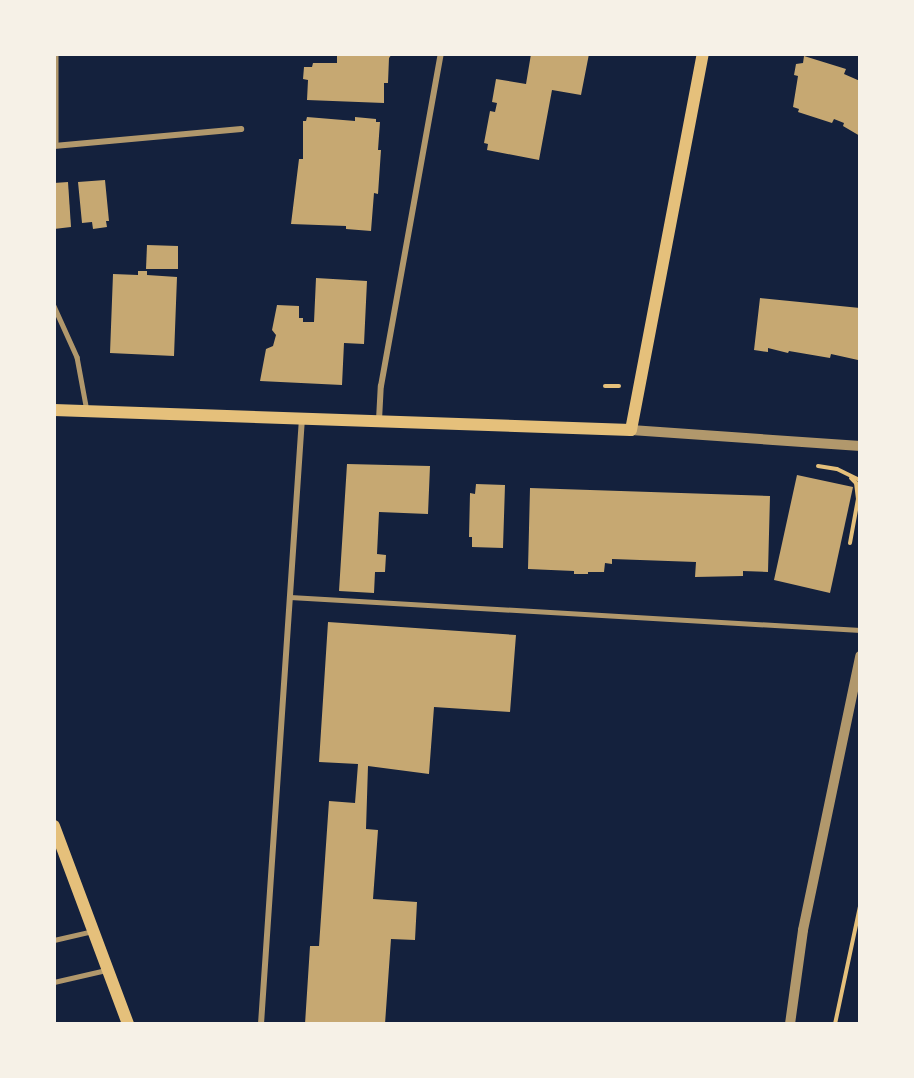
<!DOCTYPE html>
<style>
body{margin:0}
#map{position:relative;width:914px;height:1078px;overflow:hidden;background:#14213d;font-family:"PT Sans Narrow",sans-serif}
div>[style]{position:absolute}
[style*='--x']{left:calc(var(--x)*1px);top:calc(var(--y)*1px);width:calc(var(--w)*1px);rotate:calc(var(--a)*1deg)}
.building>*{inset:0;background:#c6a872}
.path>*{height:4px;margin:-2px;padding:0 2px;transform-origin:2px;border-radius:2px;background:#e5c07b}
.service>*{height:4.5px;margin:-2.25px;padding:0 2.25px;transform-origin:2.25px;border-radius:2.25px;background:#b1986c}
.minor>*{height:6px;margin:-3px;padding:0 3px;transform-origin:3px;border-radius:3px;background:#b1986c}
.tertiary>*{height:10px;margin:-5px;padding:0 5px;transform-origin:5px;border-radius:5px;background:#b1986c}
.secondary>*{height:12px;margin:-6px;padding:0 6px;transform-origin:6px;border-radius:6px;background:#e5c07b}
span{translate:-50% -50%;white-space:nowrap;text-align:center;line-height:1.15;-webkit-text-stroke:4.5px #f6f1e7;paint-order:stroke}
.frame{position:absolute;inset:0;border:56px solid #f6f1e7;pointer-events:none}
</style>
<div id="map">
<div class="building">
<div style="clip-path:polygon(337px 54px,392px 54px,389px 58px,388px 83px,384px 83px,384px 103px,307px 100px,308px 80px,303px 79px,304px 67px,312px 67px,313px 63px,337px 63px)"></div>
<div style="clip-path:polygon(531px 54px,589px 54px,581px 95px,552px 90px,539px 160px,487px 150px,488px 144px,484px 143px,490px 111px,495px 112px,497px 103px,492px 102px,496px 79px,526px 84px)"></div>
<div style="clip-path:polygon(804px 56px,846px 69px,844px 74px,860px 81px,860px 136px,843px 126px,844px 123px,834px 119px,832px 123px,798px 112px,799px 109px,793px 107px,798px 76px,794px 75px,796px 64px,803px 63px)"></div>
<div style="clip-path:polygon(307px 117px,355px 121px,355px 117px,376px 119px,376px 122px,380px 122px,378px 150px,381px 150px,378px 194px,374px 193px,371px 231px,346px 229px,346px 226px,291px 224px,299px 159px,303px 159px,303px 121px,306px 121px)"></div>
<div style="clip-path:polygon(105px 180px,109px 221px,106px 221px,107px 227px,93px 229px,92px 222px,82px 223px,78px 182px)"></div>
<div style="clip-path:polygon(68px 182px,71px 227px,54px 229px,54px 183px)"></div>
<div style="clip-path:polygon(147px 245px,178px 246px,178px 269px,146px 269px)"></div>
<div style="clip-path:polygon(138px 271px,147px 271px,147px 275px,177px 277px,174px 356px,110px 353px,113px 274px,138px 275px)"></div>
<div style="clip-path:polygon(316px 278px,367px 281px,364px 344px,344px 343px,342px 385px,260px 381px,266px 349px,273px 346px,276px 335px,272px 330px,277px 305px,299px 306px,299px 318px,303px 318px,303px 322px,314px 322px)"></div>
<div style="clip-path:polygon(760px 298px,860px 308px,860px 357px,858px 360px,831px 354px,830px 358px,789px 351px,788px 353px,768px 348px,768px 352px,754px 350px)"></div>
<div style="clip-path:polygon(347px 464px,430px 466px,428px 514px,379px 512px,377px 554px,386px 555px,385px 572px,375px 572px,374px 593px,339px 591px)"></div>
<div style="clip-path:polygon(797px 475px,853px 487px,830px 593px,774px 580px)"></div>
<div style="clip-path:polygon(476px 484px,505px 485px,503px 548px,472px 547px,472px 537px,469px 537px,470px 493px,475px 494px)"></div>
<div style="clip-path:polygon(530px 488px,770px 496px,768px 572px,743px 571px,743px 576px,695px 577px,696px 562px,612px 559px,612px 564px,605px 563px,604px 572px,588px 572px,588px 574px,574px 574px,574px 571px,528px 569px)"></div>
<div style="clip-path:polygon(328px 622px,516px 635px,510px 712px,434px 707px,429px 774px,368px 766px,366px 829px,378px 830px,373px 899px,417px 902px,415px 940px,391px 939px,385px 1024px,305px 1024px,310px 946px,319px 946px,329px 801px,355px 803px,358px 764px,319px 762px)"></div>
</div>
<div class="path">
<div style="--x:605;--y:386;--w:14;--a:0"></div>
<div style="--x:818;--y:466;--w:19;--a:9"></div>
<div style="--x:837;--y:469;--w:25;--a:26"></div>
<div style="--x:850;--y:543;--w:45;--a:-79.7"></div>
<div style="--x:858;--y:499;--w:16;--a:-97"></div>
<div style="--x:856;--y:483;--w:7;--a:-135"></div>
<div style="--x:835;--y:1024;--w:121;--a:-78"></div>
</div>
<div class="service">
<div style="--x:56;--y:54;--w:91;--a:90"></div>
<div style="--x:54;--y:306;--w:56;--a:65.7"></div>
<div style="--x:77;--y:357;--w:55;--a:79.5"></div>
<div style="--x:290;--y:597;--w:571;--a:3.31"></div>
<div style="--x:54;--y:940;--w:39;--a:-13"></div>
<div style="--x:54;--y:982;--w:53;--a:-13"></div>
</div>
<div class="minor">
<div style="--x:54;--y:146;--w:188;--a:-5.2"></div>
<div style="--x:379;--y:420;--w:34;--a:-87"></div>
<div style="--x:381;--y:386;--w:337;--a:-79.8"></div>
<div style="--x:261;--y:1024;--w:607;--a:-86.13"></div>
</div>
<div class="tertiary">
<div style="--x:631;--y:430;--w:230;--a:4"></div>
<div style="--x:790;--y:1024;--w:95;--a:-82.1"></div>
<div style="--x:803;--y:930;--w:280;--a:-78.2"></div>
</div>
<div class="secondary">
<div style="--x:54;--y:410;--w:577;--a:1.99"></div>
<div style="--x:631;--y:430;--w:383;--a:-79.2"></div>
<div style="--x:54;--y:826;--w:211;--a:69.5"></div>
</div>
<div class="frame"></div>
</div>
